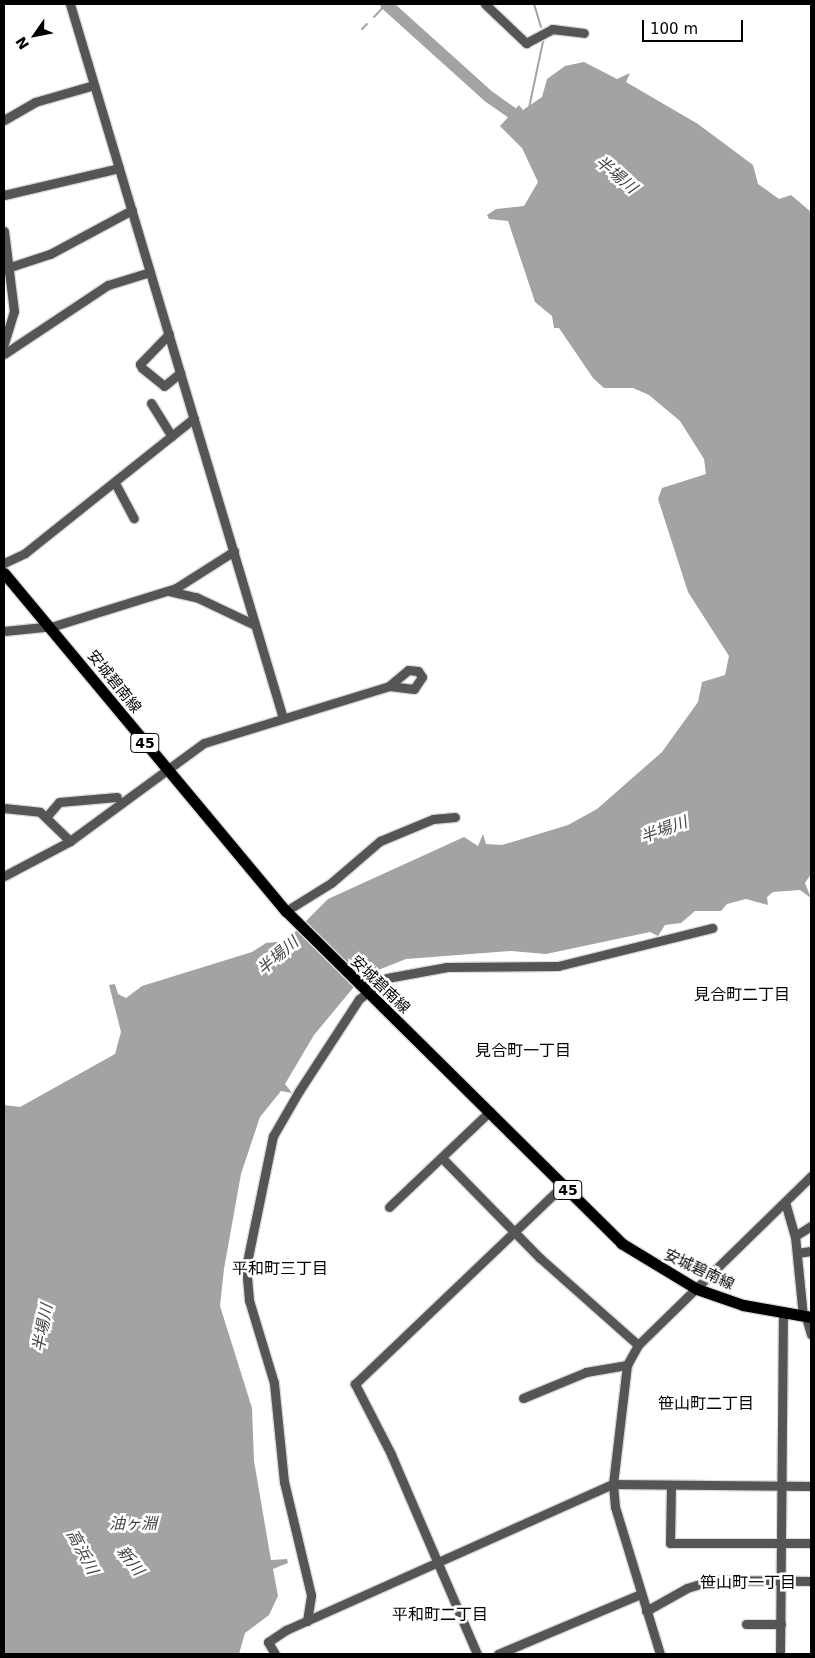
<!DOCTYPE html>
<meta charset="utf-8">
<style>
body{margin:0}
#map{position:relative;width:815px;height:1658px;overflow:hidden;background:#fff;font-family:"DejaVu Sans","Noto Sans JP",sans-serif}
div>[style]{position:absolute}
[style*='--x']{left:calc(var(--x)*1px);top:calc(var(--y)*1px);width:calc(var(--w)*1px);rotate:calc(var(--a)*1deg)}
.water>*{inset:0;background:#a3a3a3}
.stream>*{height:2px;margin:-1px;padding:0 1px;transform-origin:1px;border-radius:1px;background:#a3a3a3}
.river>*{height:12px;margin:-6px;padding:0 6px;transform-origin:6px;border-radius:6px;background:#a3a3a3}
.roads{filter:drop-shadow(1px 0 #dbdbdb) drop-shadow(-1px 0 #dbdbdb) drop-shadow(0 1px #dbdbdb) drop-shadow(0 -1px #dbdbdb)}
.minor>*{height:9px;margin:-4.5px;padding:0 4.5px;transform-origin:4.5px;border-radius:4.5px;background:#555}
.major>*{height:11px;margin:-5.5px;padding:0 5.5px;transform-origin:5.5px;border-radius:5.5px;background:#000}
span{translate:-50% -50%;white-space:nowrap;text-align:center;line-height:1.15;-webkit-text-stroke:5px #fff;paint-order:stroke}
.shield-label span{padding:1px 4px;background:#fff;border:1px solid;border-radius:4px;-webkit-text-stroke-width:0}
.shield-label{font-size:14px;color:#000;font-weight:700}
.street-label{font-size:15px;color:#000}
.water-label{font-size:16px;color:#444;font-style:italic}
.neighbourhood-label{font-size:16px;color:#000}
.frame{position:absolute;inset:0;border:5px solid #000;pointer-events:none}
.north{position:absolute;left:10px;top:10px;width:50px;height:50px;-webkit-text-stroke:4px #fff;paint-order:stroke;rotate:237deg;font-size:14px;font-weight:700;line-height:20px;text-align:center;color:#000}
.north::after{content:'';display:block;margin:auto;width:18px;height:22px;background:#000;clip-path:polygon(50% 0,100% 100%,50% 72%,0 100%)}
.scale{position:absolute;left:642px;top:20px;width:101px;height:22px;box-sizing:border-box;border:2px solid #000;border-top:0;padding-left:6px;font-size:15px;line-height:18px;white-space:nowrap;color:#000;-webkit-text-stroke:4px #fff;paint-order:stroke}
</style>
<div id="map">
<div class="water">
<div style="clip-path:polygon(584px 62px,617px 79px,630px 73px,626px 82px,698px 124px,753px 165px,758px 184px,779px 199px,791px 195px,811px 212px,811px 874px,805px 883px,811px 898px,800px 890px,773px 892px,767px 897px,768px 905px,746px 899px,727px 904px,721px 911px,695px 911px,681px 923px,665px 925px,658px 936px,650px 932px,546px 954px,511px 951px,406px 959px,363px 976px,314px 1035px,285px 1084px,292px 1093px,281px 1091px,260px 1117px,241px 1174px,224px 1269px,220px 1306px,252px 1408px,254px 1461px,271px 1560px,287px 1559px,288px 1563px,273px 1569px,278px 1596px,269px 1615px,245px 1633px,239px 1654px,4px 1654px,4px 1105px,20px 1107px,115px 1054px,121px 1032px,109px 985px,115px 984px,118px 994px,126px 998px,142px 986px,252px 952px,266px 943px,286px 941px,328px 899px,464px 837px,478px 846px,483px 834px,486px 844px,502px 845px,568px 825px,597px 809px,662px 752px,698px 702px,702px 682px,725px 675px,729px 656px,688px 592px,658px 499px,662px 488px,706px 474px,704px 459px,680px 421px,649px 395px,633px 388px,604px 388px,593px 378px,559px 328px,554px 328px,552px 316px,535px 302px,508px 221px,489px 219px,487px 215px,496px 209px,524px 206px,538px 182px,522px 148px,500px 126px,519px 105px,523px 110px,542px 97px,547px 79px,565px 66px)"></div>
</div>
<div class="stream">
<div style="--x:534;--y:4;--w:24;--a:73"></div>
<div style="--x:374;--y:17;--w:18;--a:-47"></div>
<div style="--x:362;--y:29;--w:7;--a:-45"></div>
<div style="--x:529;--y:108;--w:73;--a:-78.1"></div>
</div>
<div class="river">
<div style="--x:386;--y:4;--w:137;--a:42"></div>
<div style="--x:488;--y:96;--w:45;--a:35.1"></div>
</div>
<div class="roads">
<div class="minor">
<div style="--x:70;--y:4;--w:745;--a:73.39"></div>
<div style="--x:485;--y:4;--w:57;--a:43.6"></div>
<div style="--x:526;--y:43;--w:30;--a:-28"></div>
<div style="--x:552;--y:29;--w:32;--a:7"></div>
<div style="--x:4;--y:120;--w:36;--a:-30"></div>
<div style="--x:35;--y:102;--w:61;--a:-16.1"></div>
<div style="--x:4;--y:195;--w:118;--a:-13.2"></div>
<div style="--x:4;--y:231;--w:81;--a:82.9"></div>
<div style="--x:14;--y:311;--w:34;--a:107"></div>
<div style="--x:4;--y:269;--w:48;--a:-18.1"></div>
<div style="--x:50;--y:254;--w:93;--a:-28.2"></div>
<div style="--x:169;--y:334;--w:42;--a:134"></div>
<div style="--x:140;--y:364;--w:4;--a:63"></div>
<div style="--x:142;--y:368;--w:28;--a:39"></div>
<div style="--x:164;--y:386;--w:21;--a:-39"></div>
<div style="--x:4;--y:354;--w:125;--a:-33.6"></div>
<div style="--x:108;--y:285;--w:44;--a:-17.2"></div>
<div style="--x:151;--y:403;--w:39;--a:58"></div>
<div style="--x:115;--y:483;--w:40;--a:62"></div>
<div style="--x:4;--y:563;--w:23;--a:-25"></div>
<div style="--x:25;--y:553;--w:216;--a:-38.6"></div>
<div style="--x:169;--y:591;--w:28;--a:13"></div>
<div style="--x:196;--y:597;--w:65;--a:25.4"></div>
<div style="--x:4;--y:631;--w:50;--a:-5.7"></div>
<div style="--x:54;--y:626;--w:128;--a:-17.3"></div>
<div style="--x:176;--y:588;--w:69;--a:-32.5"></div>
<div style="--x:4;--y:808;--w:36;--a:6"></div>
<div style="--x:40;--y:812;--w:42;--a:44"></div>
<div style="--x:47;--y:816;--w:18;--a:-49"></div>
<div style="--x:59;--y:802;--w:58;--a:-4.9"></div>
<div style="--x:4;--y:876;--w:75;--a:-27.9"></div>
<div style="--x:70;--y:841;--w:166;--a:-36.2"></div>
<div style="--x:204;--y:743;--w:194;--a:-17.1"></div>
<div style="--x:389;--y:686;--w:25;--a:-40"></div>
<div style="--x:408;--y:670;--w:10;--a:6"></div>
<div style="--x:418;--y:671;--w:7;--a:56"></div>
<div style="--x:422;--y:677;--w:14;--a:124"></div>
<div style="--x:414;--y:689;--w:25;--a:-173"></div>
<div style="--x:286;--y:911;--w:53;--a:-31.9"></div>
<div style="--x:331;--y:883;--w:65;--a:-40.6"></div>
<div style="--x:380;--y:841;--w:57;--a:-22.5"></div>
<div style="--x:433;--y:819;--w:22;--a:-5"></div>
<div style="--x:442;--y:1158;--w:140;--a:45.6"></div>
<div style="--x:540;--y:1258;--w:131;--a:41.6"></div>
<div style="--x:785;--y:1202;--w:35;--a:74"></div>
<div style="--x:795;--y:1236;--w:80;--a:84.3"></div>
<div style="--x:389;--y:1207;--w:139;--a:-43.5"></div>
<div style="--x:795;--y:1236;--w:19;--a:-32"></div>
<div style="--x:797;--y:1253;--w:14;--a:-8"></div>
<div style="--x:806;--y:1317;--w:18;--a:74"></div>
<div style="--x:523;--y:1398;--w:68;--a:-22.4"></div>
<div style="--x:586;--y:1372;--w:42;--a:-9.7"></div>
<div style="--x:671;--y:1485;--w:58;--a:91"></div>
<div style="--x:670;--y:1543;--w:141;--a:0"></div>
<div style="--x:646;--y:1611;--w:47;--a:-29.3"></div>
<div style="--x:687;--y:1588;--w:28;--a:-17"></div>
<div style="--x:714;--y:1580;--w:97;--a:0.6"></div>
<div style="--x:307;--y:1621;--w:26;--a:-81"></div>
<div style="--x:311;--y:1595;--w:116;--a:-103.4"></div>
<div style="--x:284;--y:1482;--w:100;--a:-95.8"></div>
<div style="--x:274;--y:1383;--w:87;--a:-106.8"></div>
<div style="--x:249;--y:1300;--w:33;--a:-95"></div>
<div style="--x:246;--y:1267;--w:134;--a:-78.4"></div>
<div style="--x:273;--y:1136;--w:52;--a:-60"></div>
<div style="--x:299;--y:1091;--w:110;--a:-56.9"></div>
<div style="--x:359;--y:999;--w:35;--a:-37"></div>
<div style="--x:387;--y:978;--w:61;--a:-10.4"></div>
<div style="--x:447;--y:967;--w:111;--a:-0.5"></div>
<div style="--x:558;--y:966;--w:159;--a:-13.9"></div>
<div style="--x:746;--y:1624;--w:35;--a:0"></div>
<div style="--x:275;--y:1654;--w:14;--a:-120"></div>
<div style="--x:268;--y:1642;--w:22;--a:-34"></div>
<div style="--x:286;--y:1630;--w:358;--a:-24.1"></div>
<div style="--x:613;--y:1484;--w:198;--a:0.6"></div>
<div style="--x:477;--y:1654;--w:218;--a:-113.3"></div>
<div style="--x:391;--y:1454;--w:79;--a:-117.2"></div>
<div style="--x:355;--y:1384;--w:288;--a:-43.7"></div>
<div style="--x:498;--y:1654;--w:155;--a:-22.8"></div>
<div style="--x:660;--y:1654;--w:154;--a:-107"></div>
<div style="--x:615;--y:1507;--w:23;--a:-95"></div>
<div style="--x:613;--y:1484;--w:120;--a:-83.3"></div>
<div style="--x:627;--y:1365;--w:23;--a:-61"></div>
<div style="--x:638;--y:1345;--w:242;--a:-44.3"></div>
<div style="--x:780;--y:1654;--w:340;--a:-89.5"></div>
</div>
<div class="major">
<div style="--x:4;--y:573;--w:440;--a:50.2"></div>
<div style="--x:286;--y:911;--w:472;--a:44.7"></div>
<div style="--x:621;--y:1243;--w:89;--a:31.2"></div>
<div style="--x:697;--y:1289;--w:49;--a:19.2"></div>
<div style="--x:743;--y:1305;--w:69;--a:10"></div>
</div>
</div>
<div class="shield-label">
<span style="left:145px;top:743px">45</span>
<span style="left:568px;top:1190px">45</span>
</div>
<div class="street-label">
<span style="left:114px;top:682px;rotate:51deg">安城碧南線</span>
<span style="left:380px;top:985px;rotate:44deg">安城碧南線</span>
<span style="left:699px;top:1270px;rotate:25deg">安城碧南線</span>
</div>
<div class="water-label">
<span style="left:616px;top:175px;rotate:40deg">半場川</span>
<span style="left:664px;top:830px;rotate:-20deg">半場川</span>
<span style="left:278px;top:956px;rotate:-41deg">半場川</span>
<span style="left:43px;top:1328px;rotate:-79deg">半場川</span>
<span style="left:133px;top:1524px">油ヶ淵</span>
<span style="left:82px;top:1552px;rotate:62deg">高浜川</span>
<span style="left:130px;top:1561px;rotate:52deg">新川</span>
</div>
<div class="neighbourhood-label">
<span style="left:742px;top:995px">見合町二丁目</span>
<span style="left:523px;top:1051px">見合町一丁目</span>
<span style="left:280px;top:1269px">平和町三丁目</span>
<span style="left:706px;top:1404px">笹山町二丁目</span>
<span style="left:748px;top:1583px">笹山町一丁目</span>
<span style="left:440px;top:1615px">平和町二丁目</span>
</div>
<div class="frame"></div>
<div class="north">N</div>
<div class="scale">100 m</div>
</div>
